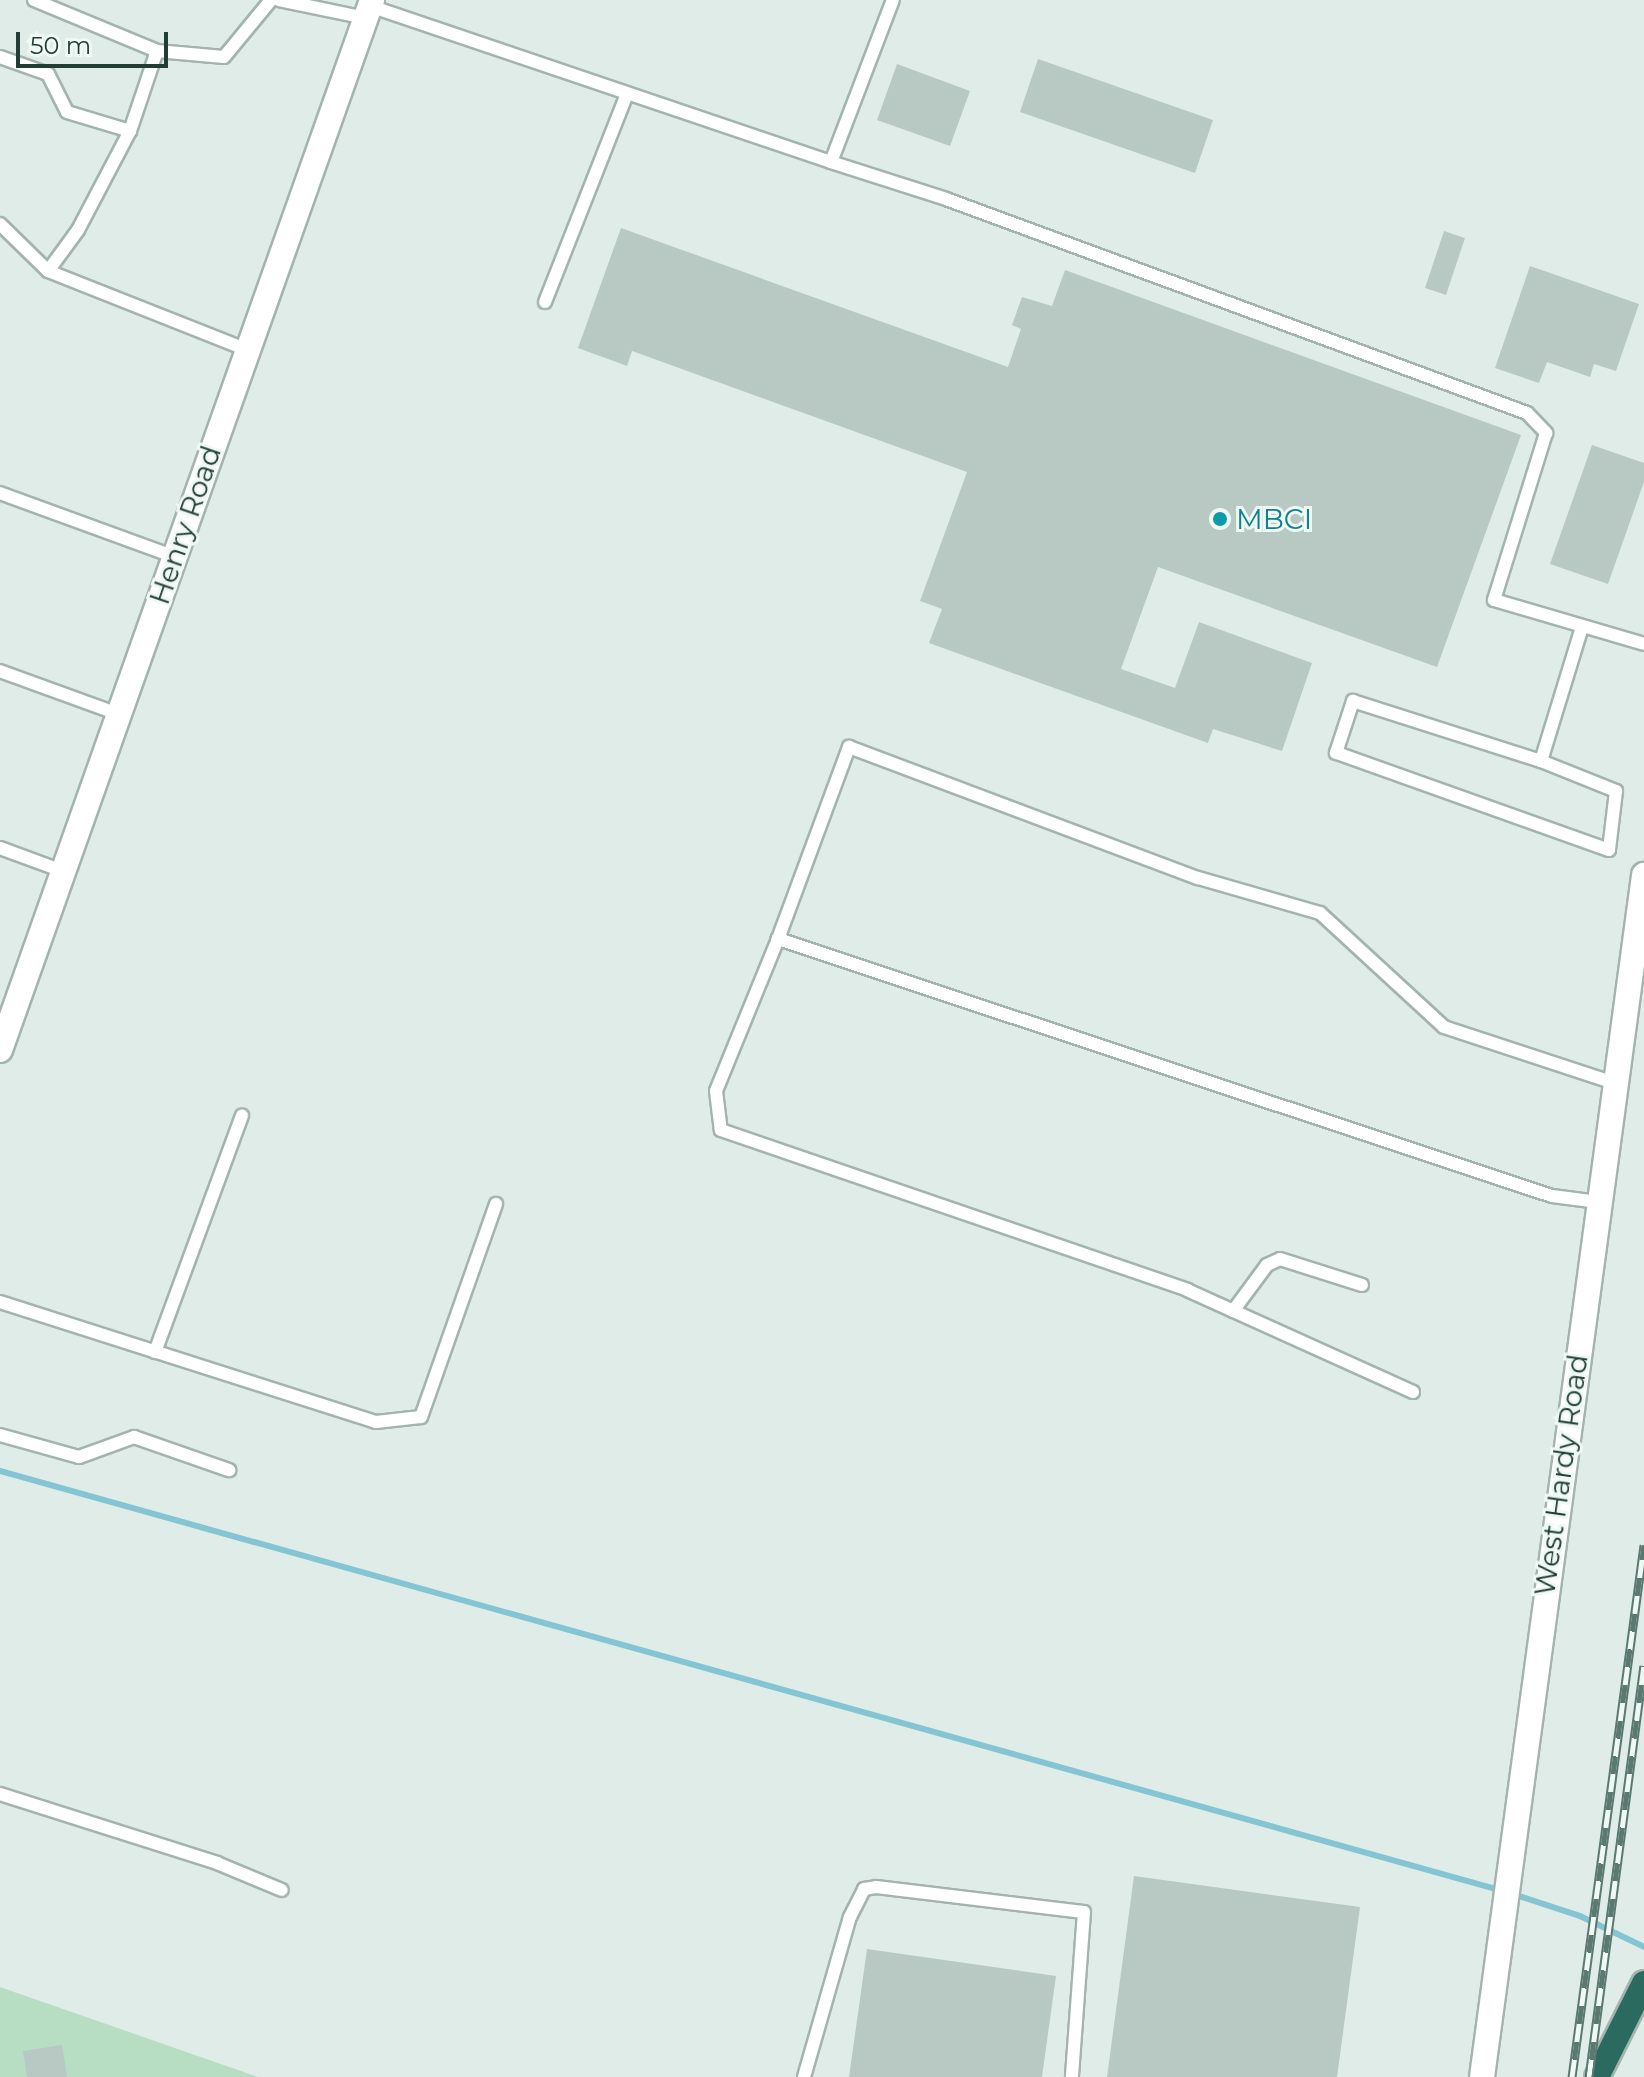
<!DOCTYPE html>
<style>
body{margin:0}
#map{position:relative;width:1644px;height:2077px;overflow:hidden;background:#e0ece7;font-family:Montserrat,sans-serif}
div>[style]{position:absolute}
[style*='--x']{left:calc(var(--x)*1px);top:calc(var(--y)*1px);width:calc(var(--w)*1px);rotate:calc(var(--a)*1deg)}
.green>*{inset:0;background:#b7dec3}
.stream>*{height:6px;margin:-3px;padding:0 3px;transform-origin:3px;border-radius:3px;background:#84c5d4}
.building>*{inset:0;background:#b8c9c3}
.roads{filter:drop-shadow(2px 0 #a3b4ae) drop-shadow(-2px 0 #a3b4ae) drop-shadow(0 2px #a3b4ae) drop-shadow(0 -2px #a3b4ae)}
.service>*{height:12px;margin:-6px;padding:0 6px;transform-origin:6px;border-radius:6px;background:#fff}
.tertiary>*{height:24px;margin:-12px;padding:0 12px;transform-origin:12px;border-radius:12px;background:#fff}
.secondary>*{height:24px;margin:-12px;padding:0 12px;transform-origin:12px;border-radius:12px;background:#fff}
.motorway>*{height:24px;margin:-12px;padding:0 12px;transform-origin:12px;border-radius:12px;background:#2a6a5f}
.rail>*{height:9px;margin-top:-4.5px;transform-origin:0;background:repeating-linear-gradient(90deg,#f0f8f4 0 18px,#5a7971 0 36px);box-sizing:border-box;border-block:2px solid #5a7971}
.dots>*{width:22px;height:22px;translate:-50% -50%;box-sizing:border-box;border:4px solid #f0f8f4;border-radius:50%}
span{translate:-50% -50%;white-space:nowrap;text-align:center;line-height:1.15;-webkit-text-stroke:6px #f0f8f4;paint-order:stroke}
.culture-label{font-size:28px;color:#0d838f}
.left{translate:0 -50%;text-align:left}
.street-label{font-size:28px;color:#203d36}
.scale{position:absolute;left:16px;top:32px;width:152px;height:36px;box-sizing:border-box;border:4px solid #203d36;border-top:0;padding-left:10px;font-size:24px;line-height:28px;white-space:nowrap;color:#203d36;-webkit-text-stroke:6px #f0f8f4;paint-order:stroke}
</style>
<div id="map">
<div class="green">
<div style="clip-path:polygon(0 1987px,258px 2077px,0 2077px)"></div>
</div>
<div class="stream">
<div style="--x:0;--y:1471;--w:1561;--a:15.61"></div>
<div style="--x:1513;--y:1894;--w:71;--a:18.2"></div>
<div style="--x:1580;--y:1916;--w:71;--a:25.8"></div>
</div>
<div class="building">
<div style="clip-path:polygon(1038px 59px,1213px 120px,1195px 173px,1020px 112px)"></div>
<div style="clip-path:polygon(897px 64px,970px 91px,950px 146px,877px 120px)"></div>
<div style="clip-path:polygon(621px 228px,1008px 367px,1021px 329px,1012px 325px,1022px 297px,1052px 306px,1065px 270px,1521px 435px,1437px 667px,1158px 567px,1121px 669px,1175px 688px,1199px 622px,1312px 663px,1282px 751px,1213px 729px,1208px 743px,929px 643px,942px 609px,920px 601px,967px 472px,632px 351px,627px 366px,578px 348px)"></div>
<div style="clip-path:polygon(1444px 231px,1465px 238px,1446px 295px,1425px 288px)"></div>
<div style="clip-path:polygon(1530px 266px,1639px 304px,1616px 371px,1594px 364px,1590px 377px,1547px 362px,1539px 383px,1495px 368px)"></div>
<div style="clip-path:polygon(1592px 445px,1644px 463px,1644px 482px,1608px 584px,1550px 564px)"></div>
<div style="clip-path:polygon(1134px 1876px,1360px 1907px,1337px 2077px,1107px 2077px)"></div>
<div style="clip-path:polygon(867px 1949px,1056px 1976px,1042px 2077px,849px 2077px)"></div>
<div style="clip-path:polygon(62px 2045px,67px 2077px,27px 2077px,23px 2051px)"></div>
</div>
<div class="roads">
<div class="service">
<div style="--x:34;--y:0;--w:133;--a:22.5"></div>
<div style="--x:157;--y:51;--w:67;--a:5.1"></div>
<div style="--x:224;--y:57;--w:74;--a:-50.5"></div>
<div style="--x:279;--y:0;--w:89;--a:11.7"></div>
<div style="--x:370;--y:6;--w:487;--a:18.7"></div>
<div style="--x:831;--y:162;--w:173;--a:-69.1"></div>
<div style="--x:0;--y:57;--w:51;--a:19.5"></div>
<div style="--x:48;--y:74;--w:42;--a:63.4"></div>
<div style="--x:67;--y:112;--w:66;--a:16.8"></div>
<div style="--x:831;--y:162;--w:121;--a:17.8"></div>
<div style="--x:946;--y:199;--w:619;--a:20.22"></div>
<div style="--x:1527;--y:413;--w:28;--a:46"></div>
<div style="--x:1546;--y:433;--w:175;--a:107.3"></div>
<div style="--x:1494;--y:600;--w:156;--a:16.3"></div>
<div style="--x:0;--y:224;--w:67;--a:44.4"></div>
<div style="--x:48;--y:271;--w:215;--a:21.6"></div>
<div style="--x:48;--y:271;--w:51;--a:-53.8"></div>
<div style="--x:78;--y:230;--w:112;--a:-62.3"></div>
<div style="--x:130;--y:131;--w:84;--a:-71.4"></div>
<div style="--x:545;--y:302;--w:224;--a:-68.5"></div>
<div style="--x:0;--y:493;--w:186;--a:20.1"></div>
<div style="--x:0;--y:671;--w:126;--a:20"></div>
<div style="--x:1353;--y:701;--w:197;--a:17.7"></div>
<div style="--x:1541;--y:761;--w:81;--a:21.8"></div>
<div style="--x:1616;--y:791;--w:59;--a:96.8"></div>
<div style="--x:1609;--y:850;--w:290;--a:-160.4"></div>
<div style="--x:1336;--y:753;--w:55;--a:-71.9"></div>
<div style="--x:1541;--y:761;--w:140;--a:-73"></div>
<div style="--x:0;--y:848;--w:67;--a:20.1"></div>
<div style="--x:778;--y:939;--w:164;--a:112.2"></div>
<div style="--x:716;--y:1091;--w:39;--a:83"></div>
<div style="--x:721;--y:1130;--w:493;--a:18.9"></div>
<div style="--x:1187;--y:1290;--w:248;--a:24.3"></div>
<div style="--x:1598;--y:1202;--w:46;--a:-172.6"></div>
<div style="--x:1552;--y:1196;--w:816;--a:-161.63"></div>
<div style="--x:778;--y:939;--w:205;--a:-69.7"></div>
<div style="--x:849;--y:747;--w:373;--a:20.6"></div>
<div style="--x:1198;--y:878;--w:127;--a:16"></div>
<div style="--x:1320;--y:913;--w:168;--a:42.6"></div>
<div style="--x:1444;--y:1027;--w:182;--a:18.2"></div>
<div style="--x:0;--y:1302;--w:395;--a:17.7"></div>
<div style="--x:376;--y:1422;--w:45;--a:-6.3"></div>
<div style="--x:421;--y:1417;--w:226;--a:-70.6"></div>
<div style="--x:1233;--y:1311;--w:57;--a:-53.5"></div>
<div style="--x:1267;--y:1265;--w:14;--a:-25"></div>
<div style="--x:1280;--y:1259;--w:86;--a:17.6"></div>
<div style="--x:155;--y:1352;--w:252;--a:-69.8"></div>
<div style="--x:0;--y:1435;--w:82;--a:15.6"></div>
<div style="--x:79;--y:1457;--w:59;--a:-20"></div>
<div style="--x:134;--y:1437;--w:101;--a:19.2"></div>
<div style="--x:0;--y:1794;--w:228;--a:17.6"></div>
<div style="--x:217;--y:1863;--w:70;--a:22.6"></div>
<div style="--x:804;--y:2077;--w:166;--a:-74"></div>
<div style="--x:850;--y:1917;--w:31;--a:-63"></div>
<div style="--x:864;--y:1889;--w:12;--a:-9"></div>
<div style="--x:876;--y:1887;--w:209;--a:6.9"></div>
<div style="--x:1084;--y:1912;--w:165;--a:94.2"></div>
</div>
<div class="tertiary">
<div style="--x:0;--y:1050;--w:1114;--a:-70.49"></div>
</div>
<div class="secondary">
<div style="--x:1482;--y:2077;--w:1213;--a:-82.32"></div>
</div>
<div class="motorway">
<div style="--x:1597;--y:2077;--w:105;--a:-63.4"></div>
</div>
</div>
<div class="rail">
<div style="--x:1572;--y:2077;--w:537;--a:-82.29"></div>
<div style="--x:1589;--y:2077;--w:415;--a:-82.4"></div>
</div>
<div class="dots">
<div style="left:1220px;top:519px;background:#0f9aa8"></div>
</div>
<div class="culture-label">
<span class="left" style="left:1236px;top:519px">MBCI</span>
</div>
<div class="street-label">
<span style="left:185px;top:525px;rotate:-71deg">Henry Road</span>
<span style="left:1561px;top:1475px;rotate:-82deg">West Hardy Road</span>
</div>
<div class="scale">50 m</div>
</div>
